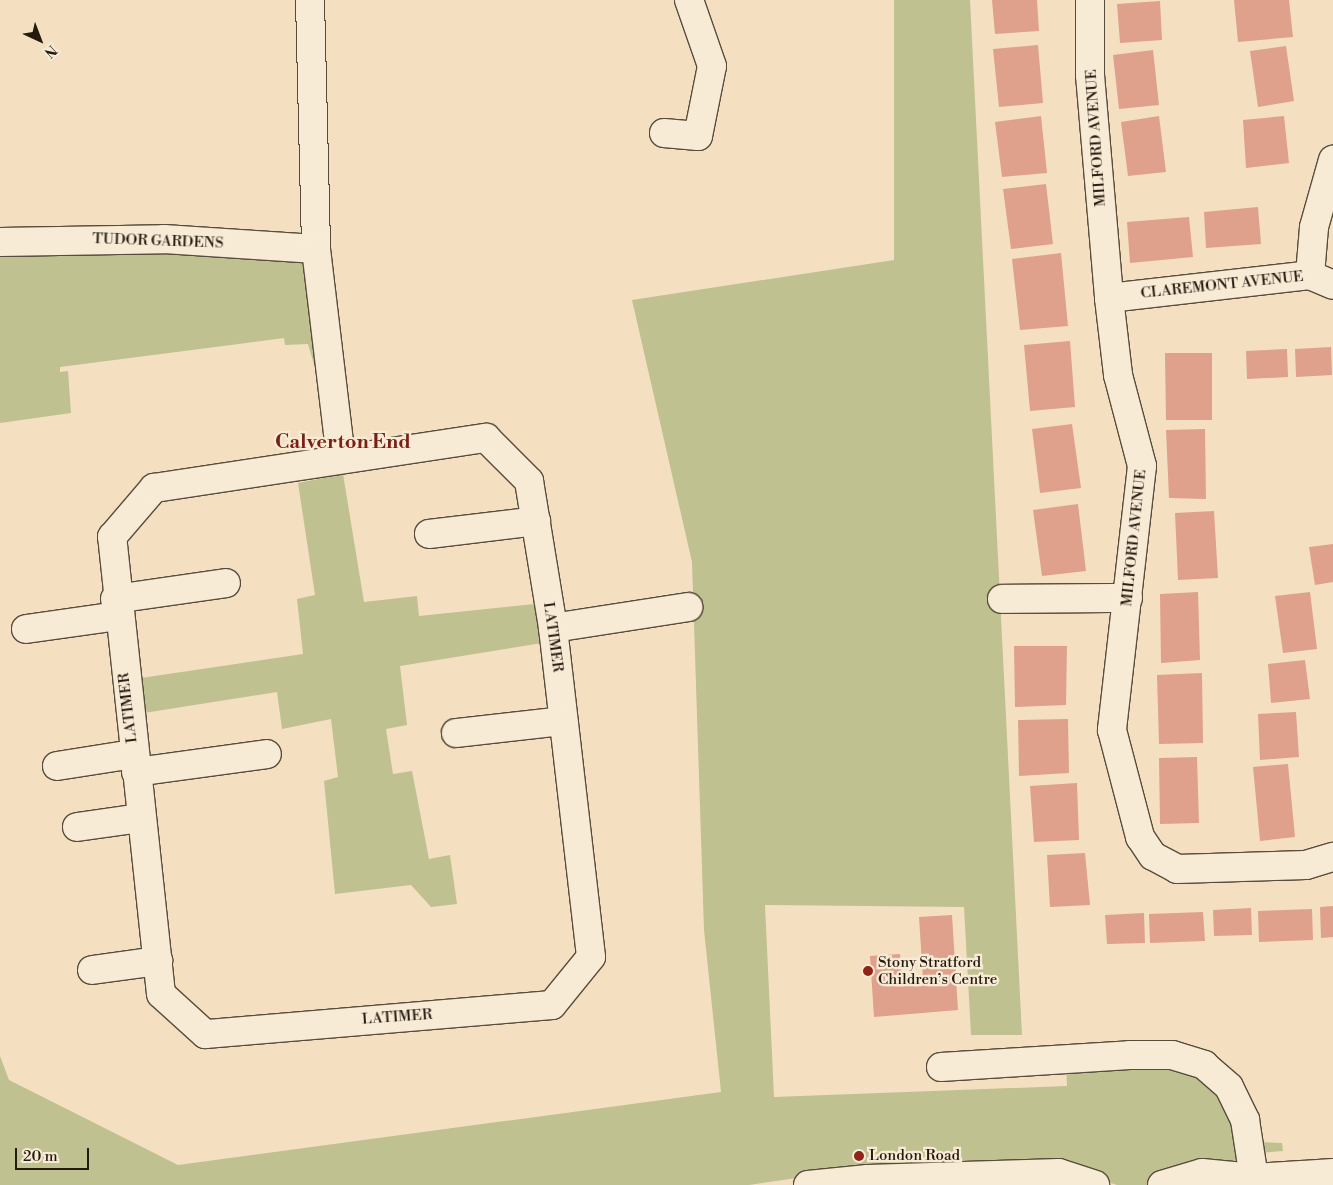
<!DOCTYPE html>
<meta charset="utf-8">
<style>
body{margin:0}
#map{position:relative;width:1333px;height:1185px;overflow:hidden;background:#f4e0c0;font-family:"Libre Bodoni",serif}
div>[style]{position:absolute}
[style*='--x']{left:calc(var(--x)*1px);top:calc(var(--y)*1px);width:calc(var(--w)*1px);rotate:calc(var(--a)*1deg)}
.green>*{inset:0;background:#bfc190}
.building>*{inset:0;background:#dfa08c}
.roads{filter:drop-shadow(1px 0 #584c3c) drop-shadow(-1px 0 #584c3c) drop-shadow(0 1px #584c3c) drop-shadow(0 -1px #584c3c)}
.minor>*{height:28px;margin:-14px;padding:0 14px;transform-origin:14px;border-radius:14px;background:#f8ebd6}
.dots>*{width:14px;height:14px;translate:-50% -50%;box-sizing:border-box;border:2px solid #f8ebd6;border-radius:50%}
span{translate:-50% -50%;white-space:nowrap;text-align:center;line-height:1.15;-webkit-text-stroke:4.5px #f8ebd6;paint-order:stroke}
.street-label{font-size:15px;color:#241a10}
.poi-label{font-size:15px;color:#241a10}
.left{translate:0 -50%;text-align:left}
.district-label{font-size:20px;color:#7a1f14;font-weight:700}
.north{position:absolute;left:15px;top:15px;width:50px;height:50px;-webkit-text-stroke:4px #f8ebd6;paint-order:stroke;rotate:137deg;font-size:14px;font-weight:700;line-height:20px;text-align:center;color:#241a10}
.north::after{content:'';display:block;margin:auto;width:18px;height:22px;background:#241a10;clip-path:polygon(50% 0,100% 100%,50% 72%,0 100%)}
.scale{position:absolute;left:15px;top:1148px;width:74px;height:22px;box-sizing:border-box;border:2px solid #241a10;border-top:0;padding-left:6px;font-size:15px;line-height:18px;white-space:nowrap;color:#241a10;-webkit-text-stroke:4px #f8ebd6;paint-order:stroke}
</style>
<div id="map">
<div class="green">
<div style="clip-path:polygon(894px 0,970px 0,1022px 1035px,971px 1035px,964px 907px,765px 905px,774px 1097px,1067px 1086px,1066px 1059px,1204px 1065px,1256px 1142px,1282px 1143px,1283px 1151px,1258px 1153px,1211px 1185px,1117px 1185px,1064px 1168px,811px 1176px,749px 1185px,0 1185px,0 1056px,9px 1080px,178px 1165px,721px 1092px,704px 930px,692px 562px,632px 300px,894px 260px)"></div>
<div style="clip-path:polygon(316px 249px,319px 382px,308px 344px,285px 345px,284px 338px,60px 367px,60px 372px,68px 371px,71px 413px,0 423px,0 255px)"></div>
<div style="clip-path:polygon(343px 474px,364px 602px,417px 596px,419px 616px,534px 604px,542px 643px,400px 666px,407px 725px,386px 729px,393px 774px,412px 771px,429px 859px,450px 855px,457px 904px,431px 907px,411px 885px,335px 894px,324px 781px,338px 777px,331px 719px,282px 729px,277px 692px,144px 713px,141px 678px,303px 654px,297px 599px,315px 595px,298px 483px)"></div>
</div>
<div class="building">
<div style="clip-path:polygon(992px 0,1037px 0,1039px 31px,995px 34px)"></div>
<div style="clip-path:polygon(1234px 0,1289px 0,1293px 37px,1238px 42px)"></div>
<div style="clip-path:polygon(1160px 1px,1162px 40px,1120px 43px,1117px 4px)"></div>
<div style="clip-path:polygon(1038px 45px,1043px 103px,999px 107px,993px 49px)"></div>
<div style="clip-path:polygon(1286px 46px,1294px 101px,1258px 107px,1250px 51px)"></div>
<div style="clip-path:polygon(1153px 50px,1159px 105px,1119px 109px,1113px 55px)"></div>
<div style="clip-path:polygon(1041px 116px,1047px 173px,1002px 177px,995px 122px)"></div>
<div style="clip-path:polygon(1159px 116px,1166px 172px,1128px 176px,1121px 122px)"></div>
<div style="clip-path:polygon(1284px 116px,1289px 163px,1246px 168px,1243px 120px)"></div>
<div style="clip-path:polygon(1046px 184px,1053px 244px,1011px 249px,1003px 189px)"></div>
<div style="clip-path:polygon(1258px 207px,1261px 244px,1206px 248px,1204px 212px)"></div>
<div style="clip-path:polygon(1189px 217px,1193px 257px,1130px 263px,1127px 222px)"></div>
<div style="clip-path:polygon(1061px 253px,1068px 326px,1020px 330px,1012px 259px)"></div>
<div style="clip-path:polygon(1070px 341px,1075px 407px,1030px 411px,1024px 345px)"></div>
<div style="clip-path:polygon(1331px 347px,1332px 375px,1296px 377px,1295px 349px)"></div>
<div style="clip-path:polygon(1287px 349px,1288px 377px,1247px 379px,1246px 351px)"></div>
<div style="clip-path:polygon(1165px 353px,1212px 353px,1212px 420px,1166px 420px)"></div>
<div style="clip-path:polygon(1072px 424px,1081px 488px,1040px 493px,1032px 429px)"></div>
<div style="clip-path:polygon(1205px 429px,1206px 499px,1169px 498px,1166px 430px)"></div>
<div style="clip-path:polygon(1078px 504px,1086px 571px,1042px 576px,1033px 510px)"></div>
<div style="clip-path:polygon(1214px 511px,1218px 578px,1178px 580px,1175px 513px)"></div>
<div style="clip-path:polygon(1333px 544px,1333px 582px,1315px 585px,1309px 547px)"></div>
<div style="clip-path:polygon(1198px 592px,1200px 660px,1161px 663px,1160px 594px)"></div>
<div style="clip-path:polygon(1310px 592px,1317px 649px,1283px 653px,1275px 596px)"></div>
<div style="clip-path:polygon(1014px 646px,1067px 646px,1066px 705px,1015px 707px)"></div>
<div style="clip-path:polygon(1305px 660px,1310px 699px,1271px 703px,1268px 664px)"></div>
<div style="clip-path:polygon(1202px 673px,1203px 743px,1159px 744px,1157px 675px)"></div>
<div style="clip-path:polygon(1296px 712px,1299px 757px,1260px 760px,1258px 714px)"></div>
<div style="clip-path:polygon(1068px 719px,1069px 773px,1019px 776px,1018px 720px)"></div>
<div style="clip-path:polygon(1197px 757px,1199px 823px,1160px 824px,1159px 758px)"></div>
<div style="clip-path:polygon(1288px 764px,1295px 837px,1260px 841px,1253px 767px)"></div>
<div style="clip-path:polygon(1077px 783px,1079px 840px,1034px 842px,1030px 786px)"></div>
<div style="clip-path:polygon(1085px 853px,1090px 905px,1050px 907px,1047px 855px)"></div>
<div style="clip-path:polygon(1333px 906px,1333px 937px,1321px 938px,1320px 907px)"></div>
<div style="clip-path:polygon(1251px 908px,1252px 935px,1214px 936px,1213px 910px)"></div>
<div style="clip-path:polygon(1312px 909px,1313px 940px,1259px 942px,1258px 911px)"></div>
<div style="clip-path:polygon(1203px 912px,1205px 941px,1150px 943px,1149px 914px)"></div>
<div style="clip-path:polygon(1144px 913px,1145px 943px,1107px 944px,1105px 915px)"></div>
<div style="clip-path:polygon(952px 915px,958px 1010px,874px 1017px,870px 956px,900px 954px,902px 981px,923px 980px,919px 917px)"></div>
</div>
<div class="roads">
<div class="minor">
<div style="--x:310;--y:0;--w:249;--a:88.6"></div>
<div style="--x:1090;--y:0;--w:75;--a:90"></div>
<div style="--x:1090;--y:75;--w:224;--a:85.1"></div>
<div style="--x:1109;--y:298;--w:78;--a:83.3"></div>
<div style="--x:1118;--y:375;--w:94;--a:75.2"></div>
<div style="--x:1142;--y:466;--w:266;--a:96.5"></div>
<div style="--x:1112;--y:730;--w:111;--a:75.3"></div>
<div style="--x:1140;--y:837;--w:23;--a:56"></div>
<div style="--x:1153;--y:856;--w:27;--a:28"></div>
<div style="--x:1177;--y:869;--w:129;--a:-1.8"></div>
<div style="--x:1306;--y:865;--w:28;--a:-17"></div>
<div style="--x:664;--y:133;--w:34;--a:5"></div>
<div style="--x:698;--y:136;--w:71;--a:-78.7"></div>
<div style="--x:712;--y:66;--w:70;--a:-109.2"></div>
<div style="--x:0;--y:242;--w:164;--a:-1"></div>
<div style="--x:164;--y:239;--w:152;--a:3.8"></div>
<div style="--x:316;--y:249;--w:211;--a:83.2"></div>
<div style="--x:1310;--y:275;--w:48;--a:-85.2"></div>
<div style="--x:1314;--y:227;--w:70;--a:-74.2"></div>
<div style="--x:1109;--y:298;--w:202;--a:-6.5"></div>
<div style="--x:1310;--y:275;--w:25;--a:23"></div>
<div style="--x:486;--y:438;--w:61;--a:45"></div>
<div style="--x:529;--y:481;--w:149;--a:80.7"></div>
<div style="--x:553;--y:628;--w:331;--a:83.4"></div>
<div style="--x:591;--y:957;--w:62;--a:129.1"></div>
<div style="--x:552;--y:1005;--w:348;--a:175.2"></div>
<div style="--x:205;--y:1034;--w:59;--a:-137.7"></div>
<div style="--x:161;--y:994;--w:460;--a:-96.1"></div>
<div style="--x:112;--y:537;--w:65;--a:-49.4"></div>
<div style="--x:154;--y:488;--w:336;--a:-8.6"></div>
<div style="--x:429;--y:534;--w:108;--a:-6.9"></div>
<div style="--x:115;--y:599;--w:112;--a:-8.2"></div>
<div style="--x:1002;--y:599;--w:126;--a:-0.5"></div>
<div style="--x:553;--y:628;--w:137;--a:-8.8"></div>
<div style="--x:26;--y:629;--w:92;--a:-8.1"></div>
<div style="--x:456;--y:733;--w:108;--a:-6.4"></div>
<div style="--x:57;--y:766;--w:78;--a:-8.9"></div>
<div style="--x:136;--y:772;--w:132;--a:-7.8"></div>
<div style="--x:77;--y:827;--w:65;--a:-8"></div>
<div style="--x:92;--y:970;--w:67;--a:-7.8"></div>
<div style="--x:941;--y:1067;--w:189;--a:-3.6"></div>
<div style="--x:1130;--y:1055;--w:42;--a:0"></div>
<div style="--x:1172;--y:1055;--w:34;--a:17"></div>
<div style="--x:1204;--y:1065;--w:33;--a:41"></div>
<div style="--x:1229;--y:1087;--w:37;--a:64"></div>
<div style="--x:1245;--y:1120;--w:59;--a:81.2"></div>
<div style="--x:808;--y:1185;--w:60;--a:-5.7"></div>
<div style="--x:868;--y:1179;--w:191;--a:-1.8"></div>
<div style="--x:1059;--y:1173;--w:38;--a:18"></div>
<div style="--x:1162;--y:1185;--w:42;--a:-16.7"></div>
<div style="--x:1202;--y:1173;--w:52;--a:5.5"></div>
<div style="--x:1254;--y:1178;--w:79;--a:-3.6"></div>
</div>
</div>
<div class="dots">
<div style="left:868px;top:971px;background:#8f2418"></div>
<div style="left:859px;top:1156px;background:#8f2418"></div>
</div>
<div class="street-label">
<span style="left:1096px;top:138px;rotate:-94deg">MILFORD AVENUE</span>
<span style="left:158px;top:241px;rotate:2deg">TUDOR GARDENS</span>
<span style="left:1222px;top:285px;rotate:-6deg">CLAREMONT AVENUE</span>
<span style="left:1134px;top:538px;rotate:-84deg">MILFORD AVENUE</span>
<span style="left:553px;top:637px;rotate:82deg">LATIMER</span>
<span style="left:128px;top:708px;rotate:-97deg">LATIMER</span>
<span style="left:397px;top:1017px;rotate:-4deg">LATIMER</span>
</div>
<div class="poi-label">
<span class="left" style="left:878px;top:971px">Stony Stratford<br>Children’s Centre</span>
<span class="left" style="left:869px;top:1156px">London Road</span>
</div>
<div class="district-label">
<span style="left:343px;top:442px">Calverton End</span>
</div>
<div class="north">N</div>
<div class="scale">20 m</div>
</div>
